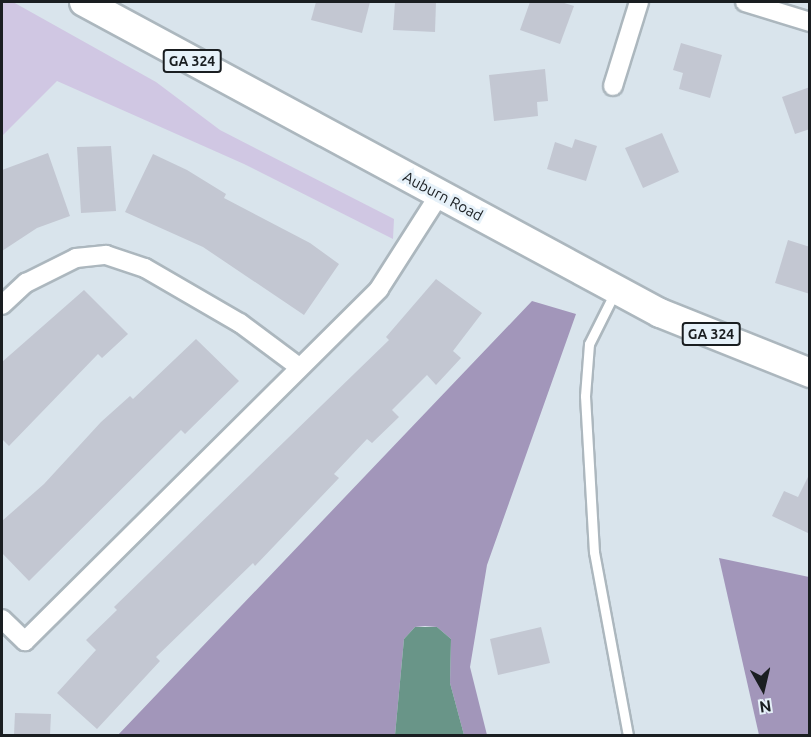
<!DOCTYPE html>
<style>
body{margin:0}
#map{position:relative;width:811px;height:737px;overflow:hidden;background:#d9e4ec;font-family:Ubuntu,sans-serif}
div>[style]{position:absolute}
[style*='--x']{left:calc(var(--x)*1px);top:calc(var(--y)*1px);width:calc(var(--w)*1px);rotate:calc(var(--a)*1deg)}
.green>*{inset:0;background:#d0c7e3}
.forest>*{inset:0;background:#a296ba}
.water>*{inset:0;background:#699588}
.building>*{inset:0;background:#c3c7d2}
.roads{filter:drop-shadow(2px 0 #acb7be) drop-shadow(-2px 0 #acb7be) drop-shadow(0 2px #acb7be) drop-shadow(0 -2px #acb7be)}
.lane>*{height:9px;margin:-4.5px;padding:0 4.5px;transform-origin:4.5px;border-radius:4.5px;background:#fff}
.street>*{height:18px;margin:-9px;padding:0 9px;transform-origin:9px;border-radius:9px;background:#fff}
.primary>*{height:28px;margin:-14px;padding:0 14px;transform-origin:14px;border-radius:14px;background:#fff}
span{translate:-50% -50%;white-space:nowrap;text-align:center;line-height:1.15;-webkit-text-stroke:6px #e6f1f9;paint-order:stroke}
.shield-label span{padding:2px 4px;background:#e6f1f9;border:2px solid;border-radius:4px;-webkit-text-stroke-width:0}
.shield-label{font-size:14px;color:#1a1e21;font-weight:700}
.street-label{font-size:15px;color:#1a1e21}
.frame{position:absolute;inset:0;border:3px solid #1a1e21;pointer-events:none}
.north{position:absolute;left:733px;top:659px;width:60px;height:60px;-webkit-text-stroke:4px #e6f1f9;paint-order:stroke;rotate:172deg;font-size:16px;font-weight:700;line-height:24px;text-align:center;color:#1a1e21}
.north::after{content:'';display:block;margin:auto;width:21px;height:27px;background:#1a1e21;clip-path:polygon(50% 0,100% 100%,50% 72%,0 100%)}
</style>
<div id="map">
<div class="green">
<div style="clip-path:polygon(2px 2px,13px 2px,156px 82px,220px 130px,394px 219px,393px 239px,244px 164px,57px 81px,3px 135px)"></div>
</div>
<div class="forest">
<div style="clip-path:polygon(532px 301px,576px 314px,487px 565px,470px 667px,487px 735px,464px 735px,450px 683px,451px 639px,437px 627px,425px 626px,415px 627px,404px 639px,395px 735px,117px 736px)"></div>
<div style="clip-path:polygon(719px 558px,809px 577px,809px 735px,759px 735px)"></div>
</div>
<div class="water">
<div style="clip-path:polygon(415px 627px,437px 627px,451px 639px,450px 683px,464px 735px,395px 735px,404px 639px)"></div>
</div>
<div class="building">
<div style="clip-path:polygon(316px 2px,370px 2px,362px 33px,311px 20px)"></div>
<div style="clip-path:polygon(395px 2px,436px 2px,435px 32px,393px 30px)"></div>
<div style="clip-path:polygon(530px 2px,561px 2px,574px 6px,560px 44px,520px 30px)"></div>
<div style="clip-path:polygon(681px 43px,722px 55px,710px 98px,679px 89px,683px 73px,673px 70px)"></div>
<div style="clip-path:polygon(545px 69px,548px 101px,537px 102px,538px 116px,494px 121px,489px 75px)"></div>
<div style="clip-path:polygon(810px 87px,810px 129px,795px 134px,782px 97px)"></div>
<div style="clip-path:polygon(662px 133px,679px 172px,643px 188px,625px 148px)"></div>
<div style="clip-path:polygon(575px 139px,597px 146px,586px 181px,547px 169px,555px 142px,572px 148px)"></div>
<div style="clip-path:polygon(111px 146px,116px 211px,81px 213px,77px 147px)"></div>
<div style="clip-path:polygon(48px 153px,70px 216px,37px 228px,2px 251px,2px 170px)"></div>
<div style="clip-path:polygon(153px 154px,187px 170px,226px 194px,224px 198px,310px 243px,339px 264px,304px 315px,203px 247px,125px 212px)"></div>
<div style="clip-path:polygon(788px 240px,810px 247px,810px 294px,775px 283px)"></div>
<div style="clip-path:polygon(436px 279px,482px 313px,453px 351px,461px 358px,436px 385px,427px 375px,392px 410px,399px 417px,372px 443px,367px 439px,334px 474px,339px 478px,255px 566px,253px 563px,156px 657px,160px 661px,97px 729px,57px 693px,96px 650px,86px 640px,117px 610px,114px 607px,389px 340px,386px 337px)"></div>
<div style="clip-path:polygon(84px 290px,128px 334px,102px 358px,98px 354px,9px 446px,2px 439px,2px 362px)"></div>
<div style="clip-path:polygon(196px 339px,239px 381px,185px 434px,181px 430px,29px 581px,2px 553px,2px 521px,44px 484px,101px 422px,130px 396px,133px 399px)"></div>
<div style="clip-path:polygon(810px 473px,810px 534px,772px 516px,784px 491px,798px 497px)"></div>
<div style="clip-path:polygon(541px 627px,550px 663px,498px 675px,490px 639px)"></div>
<div style="clip-path:polygon(15px 713px,51px 714px,50px 735px,14px 735px)"></div>
</div>
<div class="roads">
<div class="lane">
<div style="--x:615;--y:292;--w:58;--a:116.6"></div>
<div style="--x:589;--y:344;--w:52;--a:94.4"></div>
<div style="--x:585;--y:396;--w:156;--a:86.7"></div>
<div style="--x:594;--y:552;--w:187;--a:79.5"></div>
</div>
<div class="street">
<div style="--x:745;--y:2;--w:68;--a:17.1"></div>
<div style="--x:613;--y:86;--w:88;--a:-72.8"></div>
<div style="--x:2;--y:305;--w:33;--a:-43"></div>
<div style="--x:26;--y:283;--w:56;--a:-26.6"></div>
<div style="--x:76;--y:258;--w:30;--a:-6"></div>
<div style="--x:106;--y:255;--w:41;--a:18.4"></div>
<div style="--x:145;--y:268;--w:110;--a:30.1"></div>
<div style="--x:240;--y:323;--w:74;--a:36.7"></div>
<div style="--x:2;--y:619;--w:32;--a:44"></div>
<div style="--x:25;--y:641;--w:499;--a:-44.8"></div>
<div style="--x:379;--y:289;--w:112;--a:-57.4"></div>
</div>
<div class="primary">
<div style="--x:84;--y:2;--w:655;--a:28.37"></div>
<div style="--x:660;--y:313;--w:162;--a:21.8"></div>
</div>
</div>
<div class="shield-label">
<span style="left:192px;top:61px">GA 324</span>
<span style="left:711px;top:334px">GA 324</span>
</div>
<div class="street-label">
<span style="left:443px;top:196px;rotate:28deg">Auburn Road</span>
</div>
<div class="frame"></div>
<div class="north">N</div>
</div>
